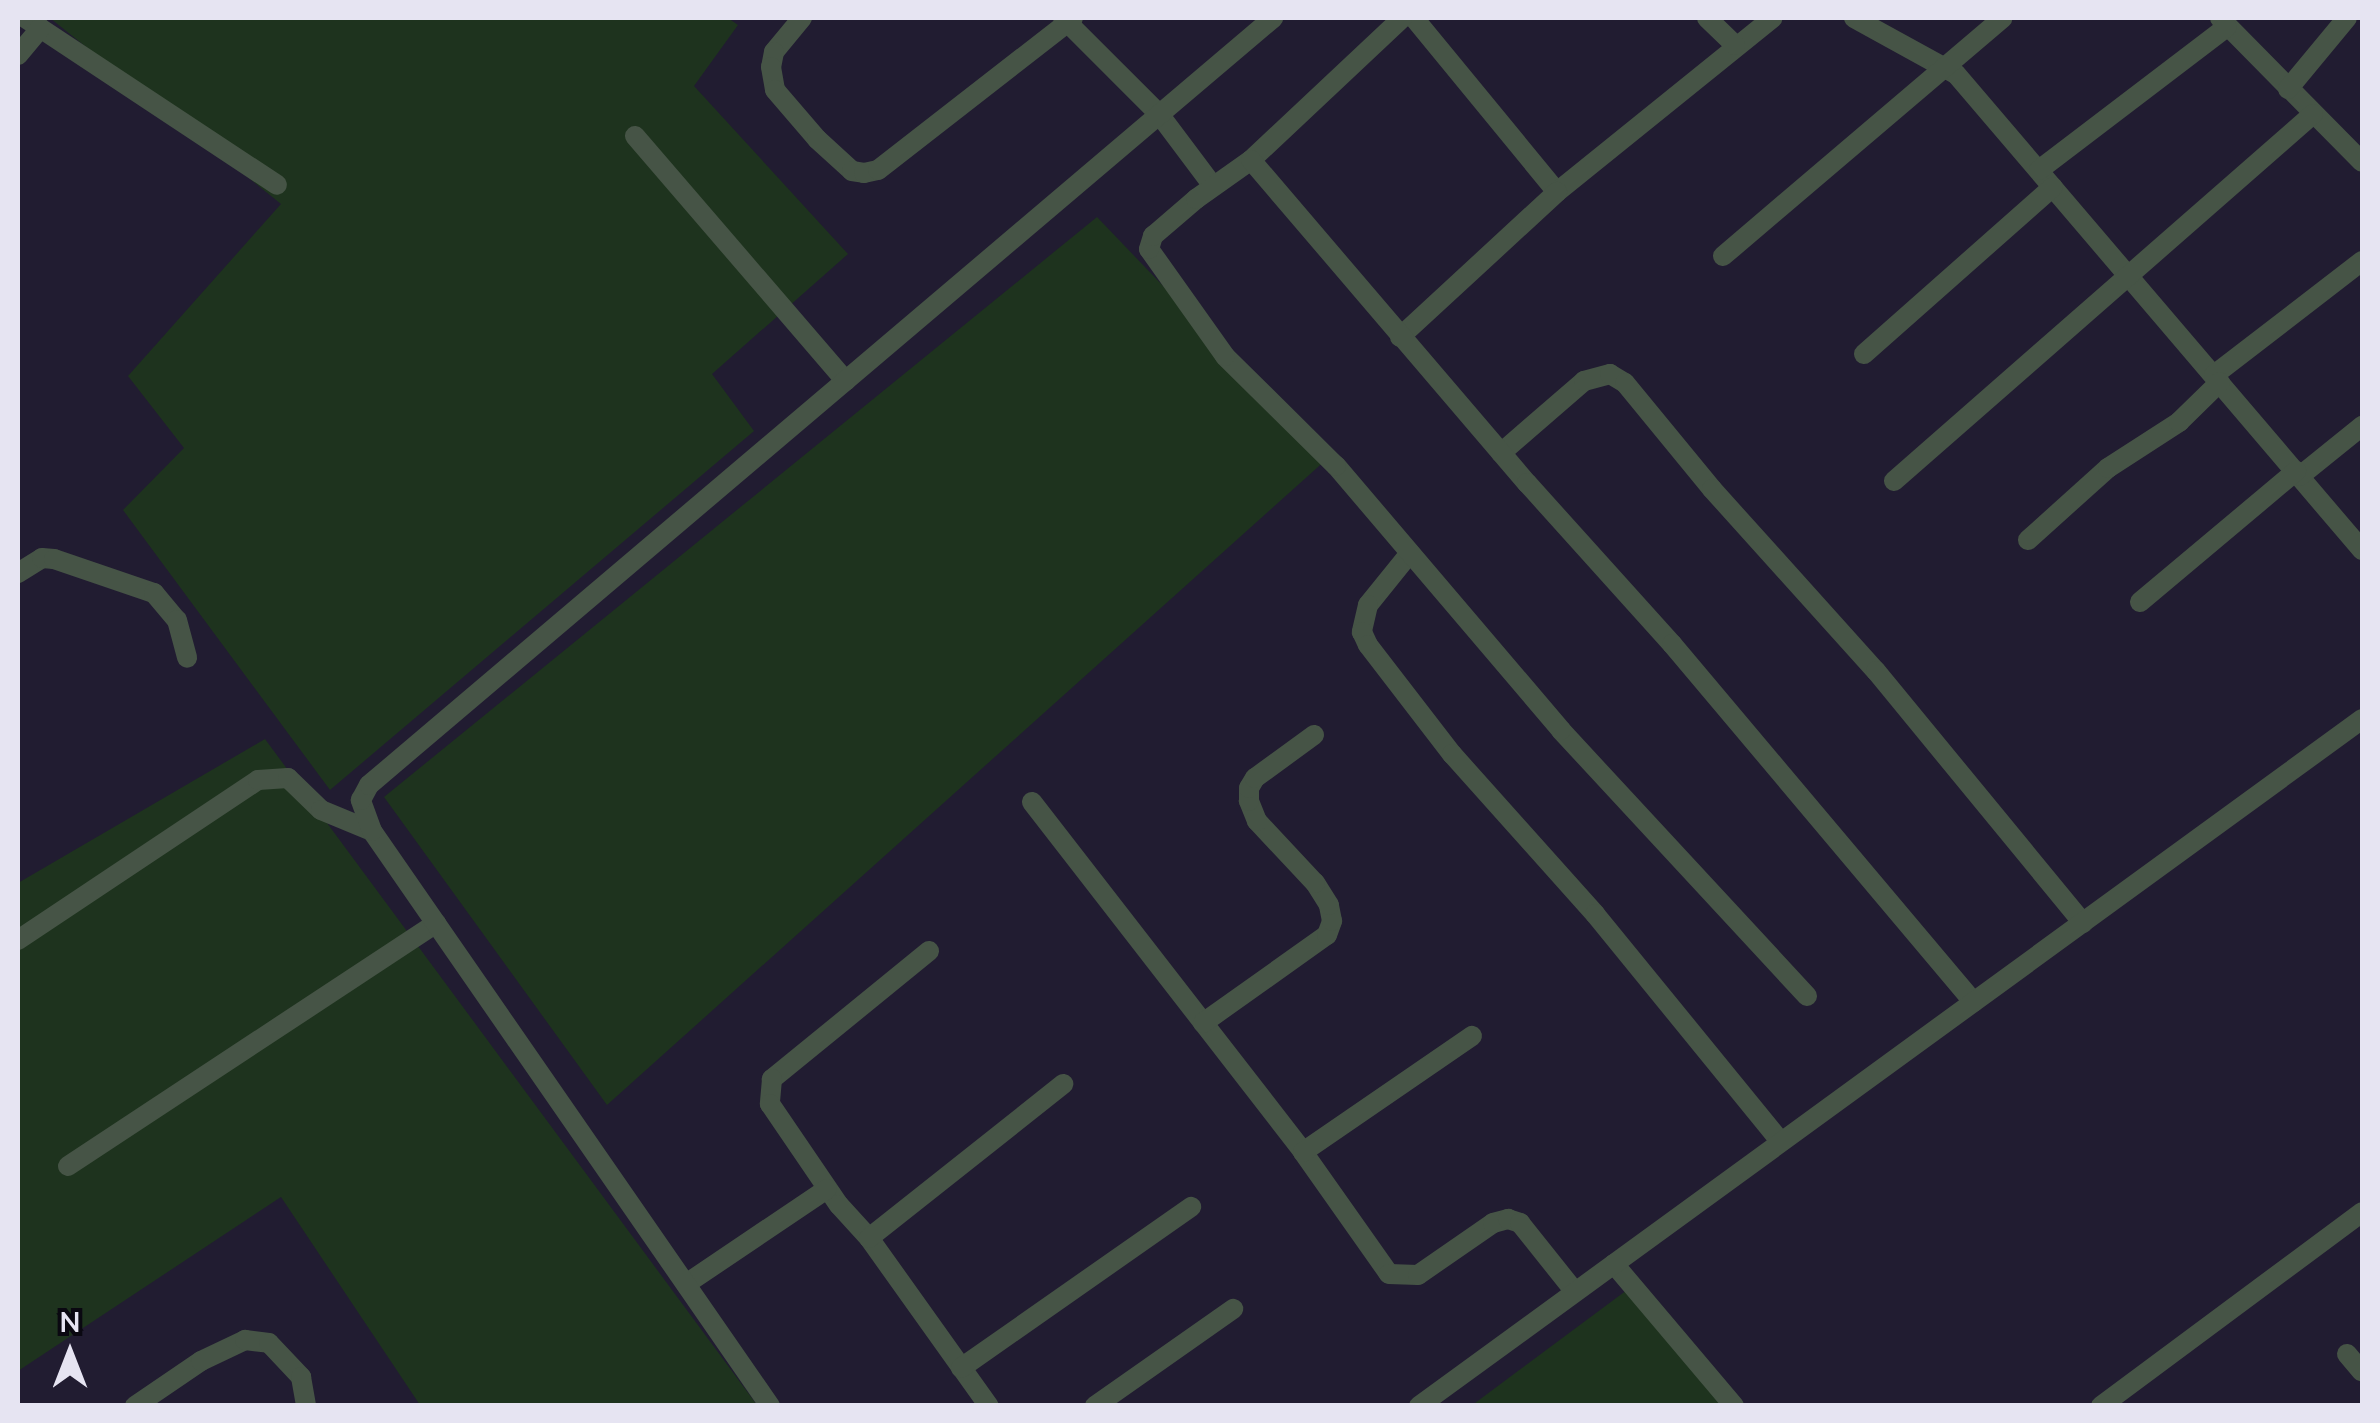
<!DOCTYPE html>
<style>
body{margin:0}
#map{position:relative;width:2380px;height:1423px;overflow:hidden;background:#211c31;font-family:"Nunito Sans",sans-serif}
div>[style]{position:absolute}
[style*='--x']{left:calc(var(--x)*1px);top:calc(var(--y)*1px);width:calc(var(--w)*1px);rotate:calc(var(--a)*1deg)}
.green>*{inset:0;background:#1e331e}
.minor>*{height:20px;margin:-10px;padding:0 10px;transform-origin:10px;border-radius:10px;background:#465446}
span{translate:-50% -50%;white-space:nowrap;text-align:center;line-height:1.15;-webkit-text-stroke:10px #0a0811;paint-order:stroke}
.frame{position:absolute;inset:0;border:20px solid #e6e4f2;pointer-events:none}
.north{position:absolute;left:20px;top:1303px;width:100px;height:100px;-webkit-text-stroke:8px #0a0811;paint-order:stroke;rotate:0deg;font-size:28px;font-weight:700;line-height:40px;text-align:center;color:#e6e4f2}
.north::after{content:'';display:block;margin:auto;width:35px;height:45px;background:#e6e4f2;clip-path:polygon(50% 0,100% 100%,50% 72%,0 100%)}
</style>
<div id="map">
<div class="green">
<div style="clip-path:polygon(50px 18px,728px 18px,738px 25px,694px 86px,848px 254px,712px 374px,754px 431px,330px 790px,123px 510px,184px 448px,128px 376px,281px 204px)"></div>
<div style="clip-path:polygon(1097px 217px,1328px 458px,607px 1105px,384px 797px)"></div>
<div style="clip-path:polygon(265px 739px,757px 1405px,420px 1405px,281px 1197px,18px 1371px,18px 883px)"></div>
<div style="clip-path:polygon(1631px 1287px,1730px 1406px,1471px 1406px)"></div>
</div>
<div class="minor">
<div style="--x:25;--y:18;--w:302;--a:33.5"></div>
<div style="--x:802;--y:18;--w:44;--a:129.5"></div>
<div style="--x:774;--y:52;--w:15;--a:101"></div>
<div style="--x:771;--y:67;--w:23;--a:80"></div>
<div style="--x:775;--y:90;--w:65;--a:49.4"></div>
<div style="--x:817;--y:139;--w:47;--a:42.4"></div>
<div style="--x:852;--y:171;--w:12;--a:9"></div>
<div style="--x:864;--y:173;--w:14;--a:-12"></div>
<div style="--x:878;--y:170;--w:247;--a:-37.9"></div>
<div style="--x:1063;--y:18;--w:136;--a:45"></div>
<div style="--x:1159;--y:114;--w:90;--a:53.1"></div>
<div style="--x:1414;--y:18;--w:225;--a:50.6"></div>
<div style="--x:1557;--y:192;--w:277;--a:-38.9"></div>
<div style="--x:1707;--y:18;--w:39;--a:44"></div>
<div style="--x:1854;--y:18;--w:116;--a:28.8"></div>
<div style="--x:1956;--y:74;--w:626;--a:49.54"></div>
<div style="--x:2220;--y:18;--w:202;--a:45.4"></div>
<div style="--x:18;--y:55;--w:35;--a:-50"></div>
<div style="--x:2288;--y:89;--w:92;--a:-50.3"></div>
<div style="--x:635;--y:136;--w:323;--a:49.3"></div>
<div style="--x:1251;--y:160;--w:207;--a:-43.2"></div>
<div style="--x:2039;--y:170;--w:236;--a:-37.3"></div>
<div style="--x:1723;--y:256;--w:367;--a:-40.4"></div>
<div style="--x:1400;--y:337;--w:214;--a:-42.7"></div>
<div style="--x:1864;--y:354;--w:252;--a:-41.5"></div>
<div style="--x:2214;--y:375;--w:187;--a:-37.6"></div>
<div style="--x:1501;--y:453;--w:110;--a:-40.9"></div>
<div style="--x:1584;--y:381;--w:27;--a:-15"></div>
<div style="--x:1610;--y:374;--w:17;--a:31"></div>
<div style="--x:1625;--y:383;--w:137;--a:50.6"></div>
<div style="--x:1712;--y:489;--w:245;--a:48"></div>
<div style="--x:1876;--y:671;--w:326;--a:50.6"></div>
<div style="--x:2300;--y:476;--w:80;--a:-38.9"></div>
<div style="--x:1894;--y:481;--w:557;--a:-41.21"></div>
<div style="--x:2028;--y:540;--w:108;--a:-42"></div>
<div style="--x:2108;--y:468;--w:85;--a:-32.9"></div>
<div style="--x:2179;--y:422;--w:57;--a:-44.3"></div>
<div style="--x:1410;--y:553;--w:67;--a:128.9"></div>
<div style="--x:1368;--y:605;--w:28;--a:103"></div>
<div style="--x:1362;--y:632;--w:14;--a:65"></div>
<div style="--x:1368;--y:645;--w:138;--a:52.4"></div>
<div style="--x:1452;--y:754;--w:215;--a:48.2"></div>
<div style="--x:1595;--y:914;--w:294;--a:50.8"></div>
<div style="--x:18;--y:573;--w:28;--a:-32"></div>
<div style="--x:42;--y:558;--w:12;--a:5"></div>
<div style="--x:54;--y:559;--w:106;--a:18.8"></div>
<div style="--x:154;--y:593;--w:35;--a:50"></div>
<div style="--x:177;--y:620;--w:39;--a:75"></div>
<div style="--x:2140;--y:602;--w:204;--a:-40"></div>
<div style="--x:1032;--y:802;--w:443;--a:52.2"></div>
<div style="--x:1303;--y:1152;--w:149;--a:54.8"></div>
<div style="--x:1389;--y:1274;--w:29;--a:2"></div>
<div style="--x:1418;--y:1275;--w:91;--a:-34.7"></div>
<div style="--x:1493;--y:1223;--w:16;--a:-15"></div>
<div style="--x:1508;--y:1219;--w:13;--a:18"></div>
<div style="--x:1520;--y:1223;--w:88;--a:51.4"></div>
<div style="--x:18;--y:940;--w:288;--a:-33.7"></div>
<div style="--x:258;--y:780;--w:30;--a:-4"></div>
<div style="--x:288;--y:778;--w:46;--a:44.1"></div>
<div style="--x:321;--y:810;--w:55;--a:22.4"></div>
<div style="--x:929;--y:951;--w:203;--a:140.8"></div>
<div style="--x:772;--y:1079;--w:25;--a:95"></div>
<div style="--x:770;--y:1104;--w:122;--a:55.7"></div>
<div style="--x:839;--y:1205;--w:45;--a:47.7"></div>
<div style="--x:869;--y:1238;--w:206;--a:54.5"></div>
<div style="--x:1807;--y:996;--w:362;--a:-132.8"></div>
<div style="--x:1561;--y:730;--w:347;--a:-130.4"></div>
<div style="--x:1336;--y:466;--w:156;--a:-135.3"></div>
<div style="--x:1225;--y:356;--w:131;--a:-125.4"></div>
<div style="--x:1149;--y:249;--w:14;--a:-73"></div>
<div style="--x:1153;--y:236;--w:57;--a:-40.7"></div>
<div style="--x:1196;--y:199;--w:67;--a:-35.3"></div>
<div style="--x:1251;--y:160;--w:425;--a:49.5"></div>
<div style="--x:1527;--y:483;--w:217;--a:48"></div>
<div style="--x:1672;--y:644;--w:468;--a:49.9"></div>
<div style="--x:1203;--y:1023;--w:152;--a:-35.4"></div>
<div style="--x:1327;--y:935;--w:15;--a:-70"></div>
<div style="--x:1332;--y:921;--w:16;--a:-101"></div>
<div style="--x:1329;--y:905;--w:26;--a:-122"></div>
<div style="--x:1315;--y:883;--w:85;--a:-133.1"></div>
<div style="--x:1257;--y:821;--w:22;--a:-112"></div>
<div style="--x:1249;--y:801;--w:13;--a:-90"></div>
<div style="--x:1249;--y:788;--w:12;--a:-59"></div>
<div style="--x:1255;--y:778;--w:73;--a:-36.1"></div>
<div style="--x:1303;--y:1152;--w:205;--a:-34.5"></div>
<div style="--x:68;--y:1166;--w:441;--a:-33.4"></div>
<div style="--x:869;--y:1238;--w:248;--a:-38.4"></div>
<div style="--x:1614;--y:1264;--w:186;--a:49.8"></div>
<div style="--x:686;--y:1284;--w:170;--a:-34"></div>
<div style="--x:2347;--y:1354;--w:23;--a:50"></div>
<div style="--x:961;--y:1368;--w:281;--a:-35"></div>
<div style="--x:135;--y:1406;--w:80;--a:-34.3"></div>
<div style="--x:201;--y:1361;--w:49;--a:-25.5"></div>
<div style="--x:245;--y:1340;--w:24;--a:7"></div>
<div style="--x:269;--y:1343;--w:47;--a:46.7"></div>
<div style="--x:301;--y:1377;--w:29;--a:80"></div>
<div style="--x:770;--y:1406;--w:699;--a:-124.69"></div>
<div style="--x:372;--y:831;--w:33;--a:-110"></div>
<div style="--x:361;--y:800;--w:17;--a:-62"></div>
<div style="--x:369;--y:785;--w:1186;--a:-40.31"></div>
<div style="--x:1095;--y:1406;--w:169;--a:-35.1"></div>
<div style="--x:1419;--y:1406;--w:1167;--a:-36.07"></div>
<div style="--x:2101;--y:1406;--w:325;--a:-36.6"></div>
</div>
<div class="frame"></div>
<div class="north">N</div>
</div>
